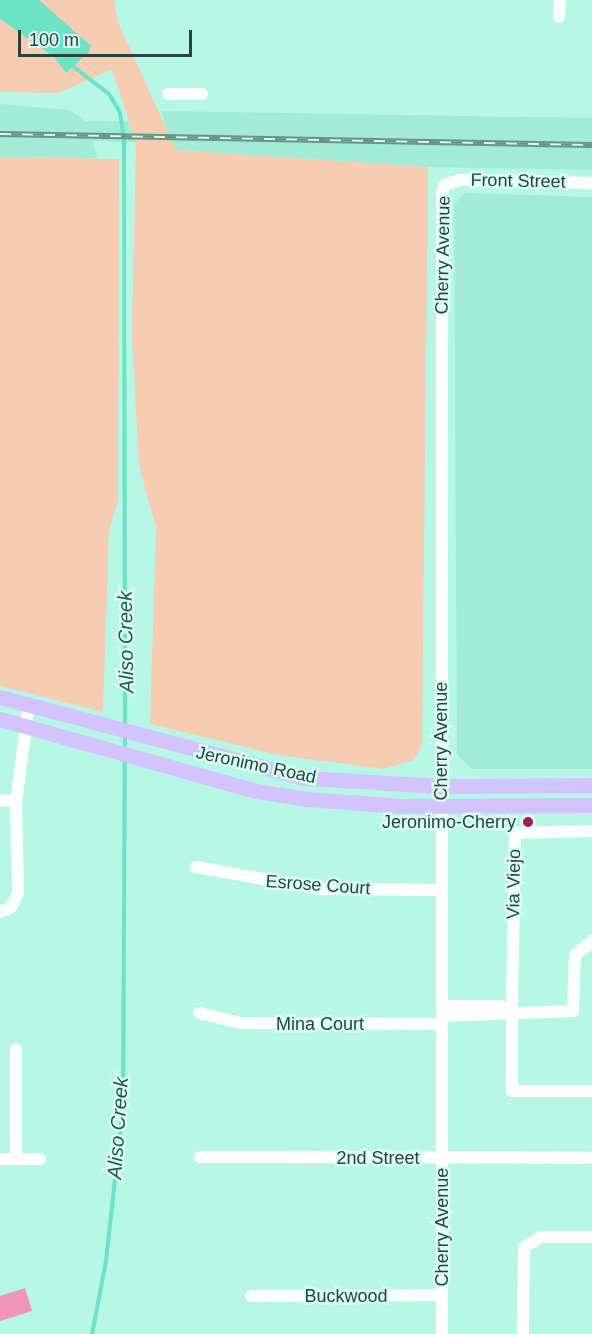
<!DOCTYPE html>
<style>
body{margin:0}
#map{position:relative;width:592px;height:1334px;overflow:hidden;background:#b7f7e5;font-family:Arial,sans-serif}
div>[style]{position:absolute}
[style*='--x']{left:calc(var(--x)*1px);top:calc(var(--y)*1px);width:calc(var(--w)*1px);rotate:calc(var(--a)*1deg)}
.built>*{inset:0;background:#a2ecd7}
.green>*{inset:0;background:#f6cdb2}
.water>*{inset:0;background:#6ce3c6}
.stream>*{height:4px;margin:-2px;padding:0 2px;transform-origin:2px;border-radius:2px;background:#6ce3c6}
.building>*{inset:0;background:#ef95b8}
.minor>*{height:12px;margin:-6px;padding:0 6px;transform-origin:6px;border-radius:6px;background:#fff}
.major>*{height:15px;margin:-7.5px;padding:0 7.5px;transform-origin:7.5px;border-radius:7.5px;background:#d3c4ff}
.rail>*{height:6px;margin-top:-3px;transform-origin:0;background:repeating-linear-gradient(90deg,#d9fef3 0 11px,#689387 0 22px);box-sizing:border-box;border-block:2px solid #689387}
.dots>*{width:16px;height:16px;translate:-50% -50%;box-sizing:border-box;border:3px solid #d9fef3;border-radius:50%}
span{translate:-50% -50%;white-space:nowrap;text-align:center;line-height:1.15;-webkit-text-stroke:5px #d9fef3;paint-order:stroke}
.street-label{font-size:18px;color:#29433c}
.poi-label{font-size:18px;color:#29433c}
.right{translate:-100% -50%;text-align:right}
.water-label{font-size:20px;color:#25584c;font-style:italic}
.scale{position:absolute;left:18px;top:30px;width:174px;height:27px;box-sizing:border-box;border:3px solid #29433c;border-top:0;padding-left:8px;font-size:18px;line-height:21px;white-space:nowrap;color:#29433c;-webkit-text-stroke:4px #d9fef3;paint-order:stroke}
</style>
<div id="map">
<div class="built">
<div style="clip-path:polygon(0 104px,70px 110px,85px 121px,165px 122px,161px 111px,592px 118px,592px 170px,428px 167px,176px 150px,173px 143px,93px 141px,97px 158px,0 157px)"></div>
<div style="clip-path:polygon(465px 193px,592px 197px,592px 769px,471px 769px,457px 754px,454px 204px)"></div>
</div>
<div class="green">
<div style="clip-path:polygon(0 0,114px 0,118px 22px,176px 150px,428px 167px,422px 745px,414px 760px,383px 769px,279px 755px,150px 724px,156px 527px,139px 466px,132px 336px,136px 143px,112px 69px,58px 93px,0 92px)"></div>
<div style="clip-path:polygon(0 157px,119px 159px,118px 501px,109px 530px,103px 712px,0 686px)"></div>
</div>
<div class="water">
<div style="clip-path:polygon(0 0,39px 0,91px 46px,89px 52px,66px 73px,54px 57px,0 19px)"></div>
</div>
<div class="stream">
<div style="--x:70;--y:64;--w:49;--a:37.6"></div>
<div style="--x:109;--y:94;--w:21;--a:59"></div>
<div style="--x:120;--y:112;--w:30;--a:82"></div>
<div style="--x:124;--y:142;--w:584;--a:89.9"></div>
<div style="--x:125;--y:734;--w:16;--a:90"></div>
<div style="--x:92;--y:1334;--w:74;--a:-79.1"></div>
<div style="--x:106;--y:1261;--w:155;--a:-83.7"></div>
<div style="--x:123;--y:1107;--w:349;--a:-89.7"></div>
</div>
<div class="building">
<div style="clip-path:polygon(25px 1288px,32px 1311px,0 1321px,0 1296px)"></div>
</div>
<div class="minor">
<div style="--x:559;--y:17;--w:17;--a:-87"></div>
<div style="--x:168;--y:94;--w:34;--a:0"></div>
<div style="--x:0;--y:800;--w:16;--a:7"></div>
<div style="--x:592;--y:831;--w:77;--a:178.5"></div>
<div style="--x:515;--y:833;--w:179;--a:91"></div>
<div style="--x:512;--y:1012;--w:79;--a:90"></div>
<div style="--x:512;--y:1091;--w:80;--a:0"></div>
<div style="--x:196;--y:867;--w:124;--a:10.2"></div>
<div style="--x:318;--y:889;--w:124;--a:0.5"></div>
<div style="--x:0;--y:912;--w:12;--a:-24"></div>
<div style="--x:11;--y:907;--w:16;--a:-63"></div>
<div style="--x:18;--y:893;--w:91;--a:-91.3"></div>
<div style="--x:16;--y:802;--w:98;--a:-82.4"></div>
<div style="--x:443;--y:1006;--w:58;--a:0"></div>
<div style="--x:501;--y:1006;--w:13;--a:29"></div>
<div style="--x:199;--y:1013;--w:42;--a:13.7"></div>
<div style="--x:240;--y:1023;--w:202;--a:0.3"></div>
<div style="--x:442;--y:1016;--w:131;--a:-2.2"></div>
<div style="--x:573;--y:1011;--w:56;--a:-88"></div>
<div style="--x:575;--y:955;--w:22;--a:-39"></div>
<div style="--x:16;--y:1049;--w:110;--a:90"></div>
<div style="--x:200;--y:1157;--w:392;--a:0.1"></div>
<div style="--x:0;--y:1159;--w:40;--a:0"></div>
<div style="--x:251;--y:1296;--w:191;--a:-0.3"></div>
<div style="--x:442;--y:1334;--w:1141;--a:-90"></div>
<div style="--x:442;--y:193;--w:9;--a:-69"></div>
<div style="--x:445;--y:185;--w:15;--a:-20"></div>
<div style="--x:459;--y:180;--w:133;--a:1.3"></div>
<div style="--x:523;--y:1334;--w:87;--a:-89.3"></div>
<div style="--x:524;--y:1247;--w:20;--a:-30"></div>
<div style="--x:541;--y:1237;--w:51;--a:0"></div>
</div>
<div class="major">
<div style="--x:0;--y:697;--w:316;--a:14.9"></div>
<div style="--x:305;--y:778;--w:135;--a:3.4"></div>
<div style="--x:440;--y:786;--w:152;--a:-0.4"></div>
<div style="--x:0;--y:719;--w:266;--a:15.7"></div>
<div style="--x:256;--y:791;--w:52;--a:8.9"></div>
<div style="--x:307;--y:799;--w:95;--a:4.2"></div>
<div style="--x:402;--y:806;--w:190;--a:-0.3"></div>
</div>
<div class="rail">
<div style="--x:0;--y:134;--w:592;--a:1.06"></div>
</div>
<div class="dots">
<div style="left:528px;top:822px;background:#a11760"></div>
</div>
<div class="street-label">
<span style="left:518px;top:181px;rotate:1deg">Front Street</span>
<span style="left:443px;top:255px;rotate:-89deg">Cherry Avenue</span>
<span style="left:441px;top:741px;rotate:-90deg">Cherry Avenue</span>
<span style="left:256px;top:765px;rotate:12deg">Jeronimo Road</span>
<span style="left:514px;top:884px;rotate:-89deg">Via Viejo</span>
<span style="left:318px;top:885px;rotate:4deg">Esrose Court</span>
<span style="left:320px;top:1024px">Mina Court</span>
<span style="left:378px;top:1158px">2nd Street</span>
<span style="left:442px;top:1227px;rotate:-90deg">Cherry Avenue</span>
<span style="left:346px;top:1296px">Buckwood</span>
</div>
<div class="poi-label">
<span class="right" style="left:516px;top:822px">Jeronimo-Cherry</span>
</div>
<div class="water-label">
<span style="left:126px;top:642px;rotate:-91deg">Aliso Creek</span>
<span style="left:118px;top:1128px;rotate:-86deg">Aliso Creek</span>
</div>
<div class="scale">100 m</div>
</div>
